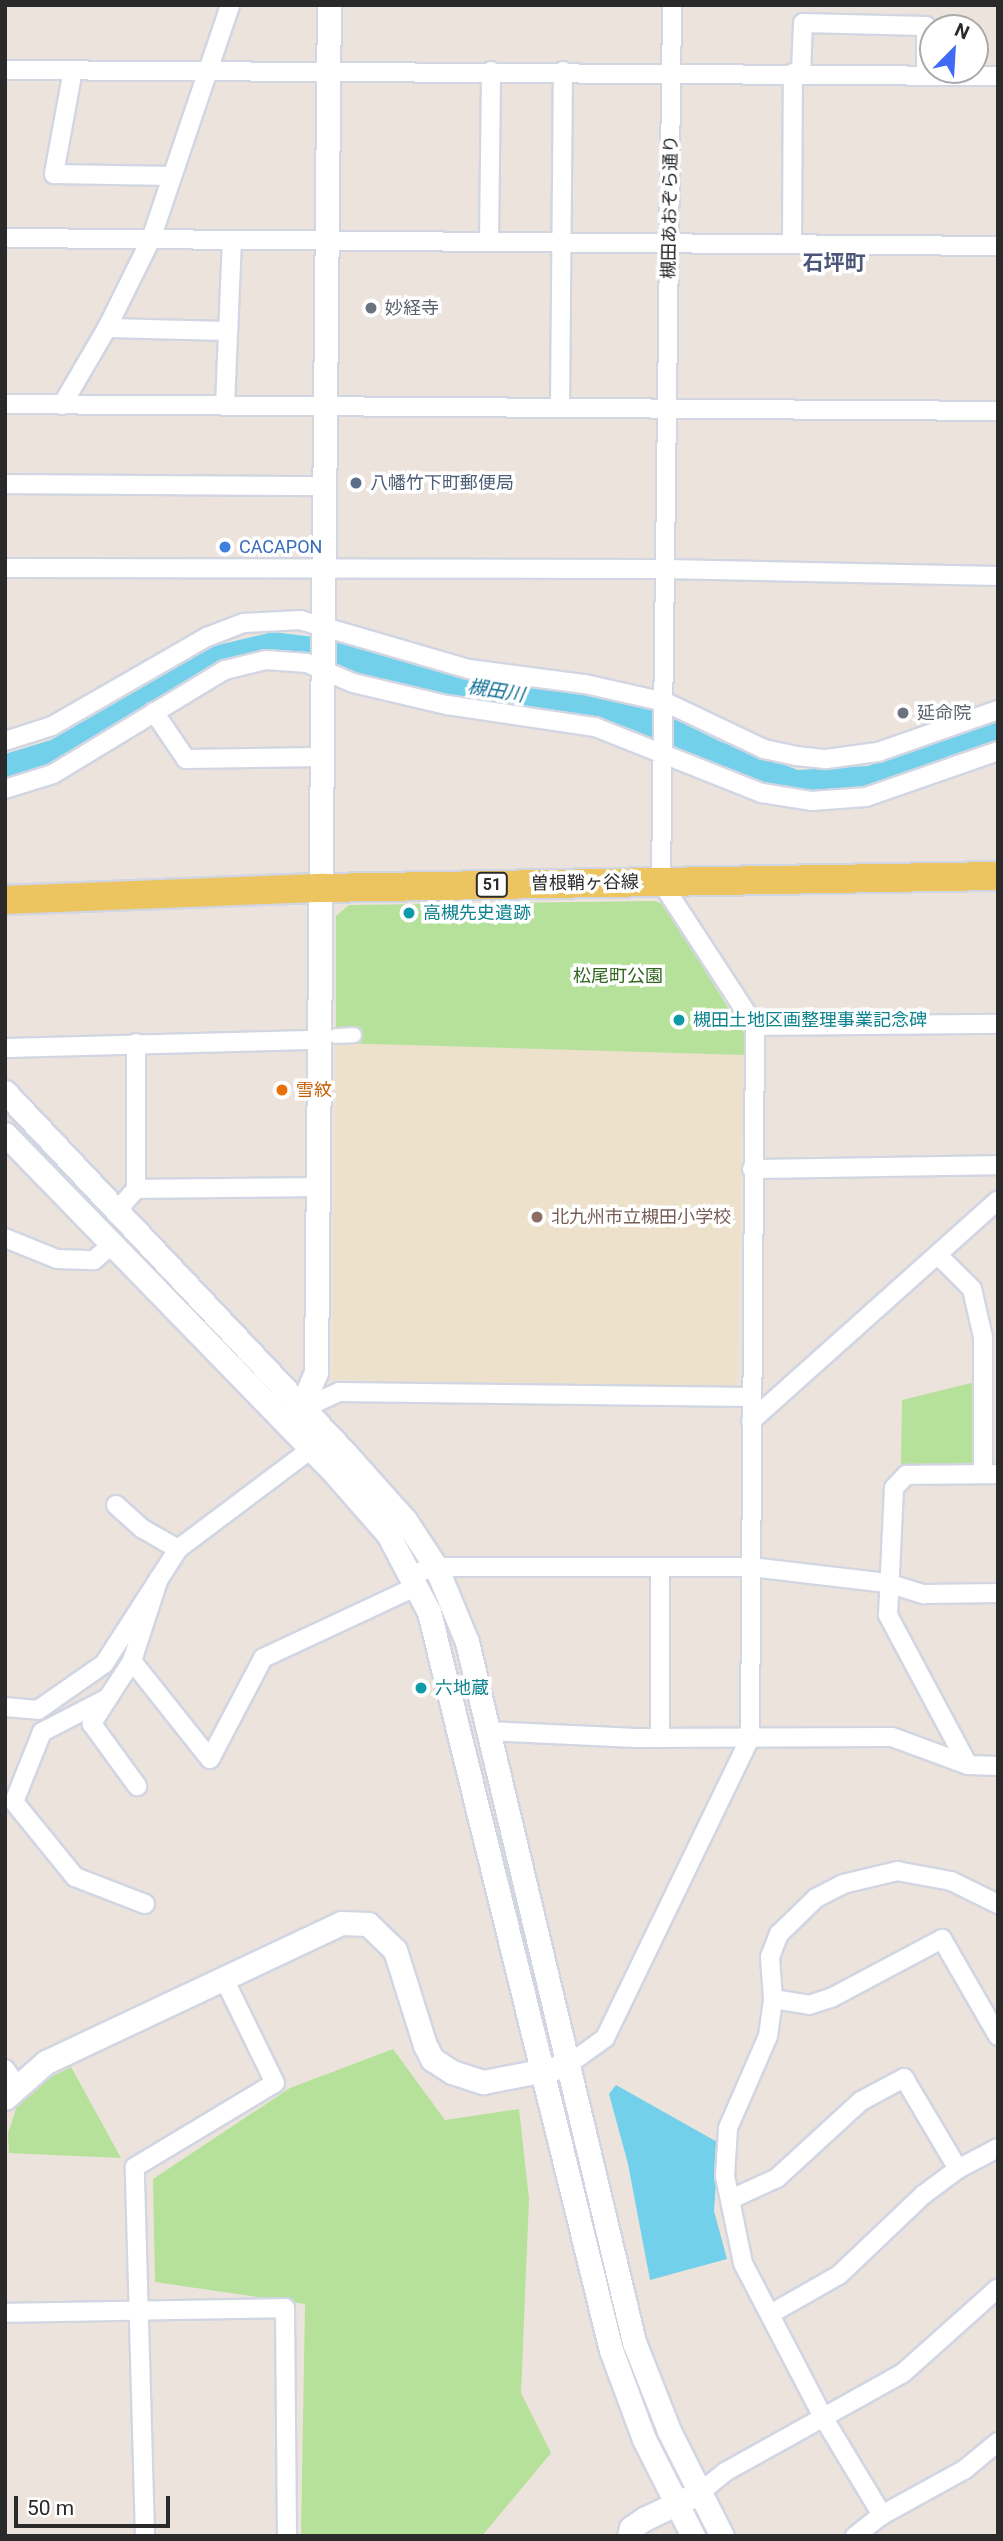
<!DOCTYPE html>
<meta charset="utf-8">
<style>
body{margin:0}
#map{position:relative;width:1003px;height:2541px;overflow:hidden;background:#ece4dc;font-family:Roboto,"Noto Sans JP",sans-serif}
div>[style]{position:absolute}
[style*='--x']{left:calc(var(--x)*1px);top:calc(var(--y)*1px);width:calc(var(--w)*1px);rotate:calc(var(--a)*1deg)}
.education>*{inset:0;background:#ede1cc}
.green>*{inset:0;background:#b6e19a}
.water>*{inset:0;background:#72d0eb}
.roads{filter:drop-shadow(2px 0 #d2d6e2) drop-shadow(-2px 0 #d2d6e2) drop-shadow(0 2px #d2d6e2) drop-shadow(0 -2px #d2d6e2)}
.pedestrian>*{height:14px;margin:-7px;padding:0 7px;transform-origin:7px;border-radius:7px;background:#fff}
.minor>*{height:18px;margin:-9px;padding:0 9px;transform-origin:9px;border-radius:9px;background:#fff}
.tertiary>*{height:23px;margin:-11.5px;padding:0 11.5px;transform-origin:11.5px;border-radius:11.5px;background:#fff}
.primary>*{height:28px;margin:-14px;padding:0 14px;transform-origin:14px;border-radius:14px;background:#ecc561}
.dots>*{width:19px;height:19px;translate:-50% -50%;box-sizing:border-box;border:4px solid #fff;border-radius:50%}
span{translate:-50% -50%;white-space:nowrap;text-align:center;line-height:1.15;-webkit-text-stroke:7px #fff;paint-order:stroke}
.shield-label span{padding:2px 5px;background:#fff;border:2px solid;border-radius:5px;-webkit-text-stroke-width:0}
.shield-label{font-size:16px;color:#2a2a2a;font-weight:700}
.street-label{font-size:18px;color:#2a2a2a}
.worship-label{font-size:18px;color:#5b616d}
.left{translate:0 -50%;text-align:left}
.service-label{font-size:18px;color:#4e5e75}
.shop-label{font-size:18px;color:#366cbe}
.culture-label{font-size:18px;color:#0d838f}
.park-label{font-size:18px;color:#2f651c}
.food-label{font-size:18px;color:#c56008}
.education-label{font-size:18px;color:#785e54}
.water-label{font-size:19px;color:#116f97;font-style:italic}
.quarter-label{font-size:21px;color:#4c5679;font-weight:700}
.frame{position:absolute;inset:0;border:7px solid #2a2a2a;pointer-events:none}
.north{position:absolute;left:919px;top:14px;width:70px;height:70px;box-sizing:border-box;background:#fff;border:2px solid #aaa;border-radius:50%;rotate:24deg;font-size:19px;font-weight:700;line-height:28px;text-align:center;color:#2a2a2a}
.north::after{content:'';display:block;margin:auto;width:24px;height:32px;background:#416bf4;clip-path:polygon(50% 0,100% 100%,50% 72%,0 100%)}
.scale{position:absolute;left:14px;top:2496px;width:156px;height:32px;box-sizing:border-box;border:4px solid #2a2a2a;border-top:0;padding-left:9px;font-size:21px;line-height:24px;white-space:nowrap;color:#2a2a2a;-webkit-text-stroke:5px #fff;paint-order:stroke}
</style>
<div id="map">
<div class="education">
<div style="clip-path:polygon(336px 1043px,744px 1055px,737px 1386px,332px 1380px)"></div>
</div>
<div class="green">
<div style="clip-path:polygon(654px 901px,663px 904px,744px 1033px,744px 1055px,336px 1043px,336px 916px,349px 905px)"></div>
<div style="clip-path:polygon(979px 1381px,978px 1466px,901px 1466px,902px 1400px)"></div>
<div style="clip-path:polygon(393px 2049px,445px 2120px,519px 2109px,529px 2199px,521px 2393px,551px 2453px,482px 2536px,301px 2536px,305px 2304px,155px 2282px,153px 2179px,290px 2088px)"></div>
<div style="clip-path:polygon(71px 2067px,121px 2158px,9px 2153px,8px 2133px,17px 2106px,33px 2086px)"></div>
</div>
<div class="water">
<div style="clip-path:polygon(273px 632px,338px 640px,647px 705px,719px 741px,798px 770px,868px 766px,998px 721px,998px 741px,858px 791px,781px 790px,748px 782px,631px 729px,457px 700px,272px 653px,70px 757px,5px 780px,5px 754px,51px 740px,214px 646px)"></div>
<div style="clip-path:polygon(616px 2085px,719px 2143px,714px 2211px,727px 2259px,650px 2280px,628px 2164px,609px 2094px)"></div>
</div>
<div class="roads">
<div class="pedestrian">
<div style="--x:336;--y:1036;--w:18;--a:-3"></div>
</div>
<div class="minor">
<div style="--x:5;--y:70;--w:993;--a:0.35"></div>
<div style="--x:73;--y:70;--w:106;--a:100.4"></div>
<div style="--x:54;--y:174;--w:118;--a:1"></div>
<div style="--x:801;--y:73;--w:50;--a:-87.7"></div>
<div style="--x:803;--y:23;--w:123;--a:1.4"></div>
<div style="--x:926;--y:26;--w:48;--a:90"></div>
<div style="--x:5;--y:238;--w:993;--a:0.46"></div>
<div style="--x:489;--y:240;--w:169;--a:-89.3"></div>
<div style="--x:792;--y:243;--w:170;--a:-89.7"></div>
<div style="--x:107;--y:328;--w:121;--a:1.4"></div>
<div style="--x:5;--y:404;--w:993;--a:0.4"></div>
<div style="--x:62;--y:405;--w:89;--a:-59.7"></div>
<div style="--x:107;--y:328;--w:99;--a:-63.7"></div>
<div style="--x:151;--y:239;--w:247;--a:-71.3"></div>
<div style="--x:225;--y:406;--w:166;--a:-87.6"></div>
<div style="--x:560;--y:408;--w:337;--a:-89.5"></div>
<div style="--x:5;--y:484;--w:317;--a:0.4"></div>
<div style="--x:5;--y:568;--w:661;--a:0.09"></div>
<div style="--x:666;--y:569;--w:332;--a:1.2"></div>
<div style="--x:154;--y:712;--w:57;--a:55.8"></div>
<div style="--x:186;--y:759;--w:135;--a:-0.8"></div>
<div style="--x:5;--y:741;--w:49;--a:-17.7"></div>
<div style="--x:52;--y:726;--w:179;--a:-29.9"></div>
<div style="--x:207;--y:637;--w:40;--a:-21"></div>
<div style="--x:244;--y:623;--w:56;--a:-3.1"></div>
<div style="--x:300;--y:620;--w:176;--a:16.2"></div>
<div style="--x:469;--y:669;--w:117;--a:7.4"></div>
<div style="--x:585;--y:684;--w:82;--a:12.7"></div>
<div style="--x:665;--y:702;--w:110;--a:25.4"></div>
<div style="--x:764;--y:749;--w:33;--a:12"></div>
<div style="--x:796;--y:756;--w:30;--a:6"></div>
<div style="--x:826;--y:759;--w:52;--a:-7.7"></div>
<div style="--x:878;--y:752;--w:127;--a:-19.3"></div>
<div style="--x:5;--y:789;--w:50;--a:-17.4"></div>
<div style="--x:53;--y:774;--w:201;--a:-31.2"></div>
<div style="--x:225;--y:670;--w:42;--a:-13.7"></div>
<div style="--x:266;--y:660;--w:41;--a:4.2"></div>
<div style="--x:307;--y:663;--w:50;--a:23.5"></div>
<div style="--x:353;--y:683;--w:97;--a:13.2"></div>
<div style="--x:447;--y:705;--w:150;--a:8.5"></div>
<div style="--x:595;--y:727;--w:180;--a:21.6"></div>
<div style="--x:762;--y:793;--w:51;--a:9.1"></div>
<div style="--x:812;--y:801;--w:54;--a:-4.2"></div>
<div style="--x:866;--y:797;--w:140;--a:-19.2"></div>
<div style="--x:755;--y:1026;--w:243;--a:-0.5"></div>
<div style="--x:136;--y:1043;--w:146;--a:90"></div>
<div style="--x:5;--y:1048;--w:314;--a:-1.5"></div>
<div style="--x:752;--y:1169;--w:246;--a:-0.9"></div>
<div style="--x:116;--y:1212;--w:30;--a:-49"></div>
<div style="--x:136;--y:1189;--w:180;--a:-0.6"></div>
<div style="--x:5;--y:1238;--w:56;--a:22"></div>
<div style="--x:57;--y:1259;--w:37;--a:2"></div>
<div style="--x:94;--y:1260;--w:21;--a:-41"></div>
<div style="--x:938;--y:1255;--w:48;--a:45"></div>
<div style="--x:972;--y:1289;--w:49;--a:77.1"></div>
<div style="--x:983;--y:1337;--w:137;--a:90"></div>
<div style="--x:302;--y:1409;--w:41;--a:-24.7"></div>
<div style="--x:339;--y:1392;--w:412;--a:0.7"></div>
<div style="--x:751;--y:1421;--w:331;--a:-41.8"></div>
<div style="--x:116;--y:1505;--w:36;--a:42"></div>
<div style="--x:143;--y:1529;--w:40;--a:29.7"></div>
<div style="--x:408;--y:1575;--w:29;--a:-16"></div>
<div style="--x:436;--y:1567;--w:315;--a:0"></div>
<div style="--x:751;--y:1567;--w:137;--a:6.7"></div>
<div style="--x:887;--y:1583;--w:39;--a:17"></div>
<div style="--x:924;--y:1594;--w:74;--a:-0.8"></div>
<div style="--x:132;--y:1661;--w:125;--a:51.5"></div>
<div style="--x:210;--y:1759;--w:114;--a:-62.3"></div>
<div style="--x:263;--y:1658;--w:168;--a:-25"></div>
<div style="--x:108;--y:1698;--w:31;--a:122"></div>
<div style="--x:92;--y:1724;--w:77;--a:54"></div>
<div style="--x:5;--y:1707;--w:33;--a:5"></div>
<div style="--x:38;--y:1710;--w:80;--a:-34.9"></div>
<div style="--x:104;--y:1664;--w:137;--a:-57.2"></div>
<div style="--x:178;--y:1549;--w:166;--a:-36.9"></div>
<div style="--x:487;--y:1731;--w:149;--a:2.7"></div>
<div style="--x:636;--y:1738;--w:256;--a:-0.2"></div>
<div style="--x:892;--y:1737;--w:81;--a:20.2"></div>
<div style="--x:968;--y:1765;--w:30;--a:2"></div>
<div style="--x:660;--y:1738;--w:171;--a:-90"></div>
<div style="--x:968;--y:1765;--w:170;--a:-118.1"></div>
<div style="--x:888;--y:1615;--w:127;--a:-87.3"></div>
<div style="--x:894;--y:1488;--w:18;--a:-47"></div>
<div style="--x:906;--y:1475;--w:92;--a:-0.6"></div>
<div style="--x:145;--y:1904;--w:75;--a:-158.9"></div>
<div style="--x:75;--y:1877;--w:97;--a:-129.1"></div>
<div style="--x:14;--y:1802;--w:75;--a:-68.2"></div>
<div style="--x:42;--y:1732;--w:74;--a:-27.3"></div>
<div style="--x:108;--y:1698;--w:44;--a:-57"></div>
<div style="--x:132;--y:1661;--w:87;--a:-72"></div>
<div style="--x:773;--y:1999;--w:42;--a:-94.1"></div>
<div style="--x:770;--y:1957;--w:25;--a:-69"></div>
<div style="--x:779;--y:1934;--w:52;--a:-44.2"></div>
<div style="--x:816;--y:1898;--w:30;--a:-27"></div>
<div style="--x:843;--y:1884;--w:56;--a:-13.5"></div>
<div style="--x:897;--y:1871;--w:55;--a:10.5"></div>
<div style="--x:951;--y:1881;--w:52;--a:26.1"></div>
<div style="--x:569;--y:2064;--w:44;--a:-35.8"></div>
<div style="--x:605;--y:2038;--w:333;--a:-64.2"></div>
<div style="--x:750;--y:1738;--w:712;--a:-89.6"></div>
<div style="--x:755;--y:1026;--w:172;--a:-123.1"></div>
<div style="--x:661;--y:882;--w:877;--a:-89.28"></div>
<div style="--x:5;--y:2069;--w:19;--a:55"></div>
<div style="--x:731;--y:2199;--w:51;--a:-24.5"></div>
<div style="--x:777;--y:2178;--w:114;--a:-42.5"></div>
<div style="--x:861;--y:2101;--w:49;--a:-28.1"></div>
<div style="--x:904;--y:2078;--w:106;--a:59.3"></div>
<div style="--x:5;--y:2313;--w:280;--a:-1"></div>
<div style="--x:285;--y:2308;--w:228;--a:89.5"></div>
<div style="--x:772;--y:2313;--w:77;--a:-29.6"></div>
<div style="--x:839;--y:2275;--w:116;--a:-43.6"></div>
<div style="--x:923;--y:2195;--w:44;--a:-36.6"></div>
<div style="--x:958;--y:2169;--w:45;--a:-27.7"></div>
<div style="--x:698;--y:2494;--w:35;--a:-39"></div>
<div style="--x:725;--y:2472;--w:204;--a:-29.1"></div>
<div style="--x:903;--y:2373;--w:127;--a:-41.8"></div>
<div style="--x:882;--y:2515;--w:114;--a:-121"></div>
<div style="--x:823;--y:2417;--w:174;--a:-117.5"></div>
<div style="--x:743;--y:2263;--w:89;--a:-101.7"></div>
<div style="--x:725;--y:2176;--w:48;--a:-86.4"></div>
<div style="--x:728;--y:2128;--w:100;--a:-66.5"></div>
<div style="--x:768;--y:2036;--w:37;--a:-82"></div>
<div style="--x:773;--y:1999;--w:36;--a:9"></div>
<div style="--x:809;--y:2005;--w:23;--a:-18"></div>
<div style="--x:831;--y:1998;--w:126;--a:-28"></div>
<div style="--x:942;--y:1939;--w:112;--a:60"></div>
<div style="--x:145;--y:2536;--w:369;--a:-91.6"></div>
<div style="--x:135;--y:2167;--w:163;--a:-31"></div>
<div style="--x:275;--y:2083;--w:116;--a:-116.1"></div>
<div style="--x:855;--y:2536;--w:34;--a:-38"></div>
<div style="--x:882;--y:2515;--w:94;--a:-28.8"></div>
<div style="--x:964;--y:2470;--w:44;--a:-39.5"></div>
</div>
<div class="tertiary">
<div style="--x:5;--y:1092;--w:497;--a:46.7"></div>
<div style="--x:346;--y:1454;--w:89;--a:48.2"></div>
<div style="--x:405;--y:1520;--w:56;--a:56.6"></div>
<div style="--x:436;--y:1567;--w:81;--a:67.5"></div>
<div style="--x:467;--y:1642;--w:720;--a:76.58"></div>
<div style="--x:634;--y:2342;--w:96;--a:68.5"></div>
<div style="--x:669;--y:2431;--w:118;--a:63.2"></div>
<div style="--x:5;--y:1134;--w:467;--a:45.8"></div>
<div style="--x:331;--y:1469;--w:86;--a:48.8"></div>
<div style="--x:388;--y:1534;--w:88;--a:62.3"></div>
<div style="--x:429;--y:1612;--w:760;--a:76.15"></div>
<div style="--x:611;--y:2350;--w:95;--a:69.7"></div>
<div style="--x:644;--y:2439;--w:109;--a:63.2"></div>
<div style="--x:296;--y:1420;--w:52;--a:-67.4"></div>
<div style="--x:316;--y:1372;--w:1367;--a:-89.46"></div>
<div style="--x:5;--y:2098;--w:55;--a:-41.3"></div>
<div style="--x:46;--y:2062;--w:326;--a:-25.2"></div>
<div style="--x:341;--y:1923;--w:27;--a:2"></div>
<div style="--x:368;--y:1924;--w:37;--a:44"></div>
<div style="--x:395;--y:1950;--w:100;--a:72.5"></div>
<div style="--x:425;--y:2045;--w:16;--a:63"></div>
<div style="--x:432;--y:2059;--w:24;--a:33"></div>
<div style="--x:452;--y:2072;--w:33;--a:18"></div>
<div style="--x:483;--y:2082;--w:74;--a:-10.9"></div>
<div style="--x:629;--y:2536;--w:8;--a:-76"></div>
<div style="--x:631;--y:2528;--w:16;--a:-35"></div>
<div style="--x:644;--y:2519;--w:49;--a:-25.5"></div>
</div>
<div class="primary">
<div style="--x:5;--y:900;--w:317;--a:-2.2"></div>
<div style="--x:322;--y:888;--w:676;--a:-1.02"></div>
</div>
</div>
<div class="dots">
<div style="left:371px;top:308px;background:#6b7280"></div>
<div style="left:356px;top:483px;background:#5c6f8a"></div>
<div style="left:225px;top:547px;background:#3f7fe0"></div>
<div style="left:903px;top:713px;background:#6b7280"></div>
<div style="left:409px;top:913px;background:#0f9aa8"></div>
<div style="left:679px;top:1020px;background:#0f9aa8"></div>
<div style="left:282px;top:1090px;background:#e8710a"></div>
<div style="left:537px;top:1217px;background:#8d6e63"></div>
<div style="left:421px;top:1688px;background:#0f9aa8"></div>
</div>
<div class="shield-label">
<span style="left:492px;top:885px">51</span>
</div>
<div class="street-label">
<span style="left:670px;top:207px;rotate:-89deg">槻田あおぞら通り</span>
<span style="left:585px;top:883px;rotate:-1deg">曽根鞘ヶ谷線</span>
</div>
<div class="worship-label">
<span class="left" style="left:385px;top:308px">妙経寺</span>
<span class="left" style="left:917px;top:713px">延命院</span>
</div>
<div class="service-label">
<span class="left" style="left:370px;top:483px">八幡竹下町郵便局</span>
</div>
<div class="shop-label">
<span class="left" style="left:239px;top:547px">CACAPON</span>
</div>
<div class="culture-label">
<span class="left" style="left:423px;top:913px">高槻先史遺跡</span>
<span class="left" style="left:693px;top:1020px">槻田土地区画整理事業記念碑</span>
<span class="left" style="left:435px;top:1688px">六地蔵</span>
</div>
<div class="park-label">
<span style="left:618px;top:976px">松尾町公園</span>
</div>
<div class="food-label">
<span class="left" style="left:296px;top:1090px">雪紋</span>
</div>
<div class="education-label">
<span class="left" style="left:551px;top:1217px">北九州市立槻田小学校</span>
</div>
<div class="water-label">
<span style="left:496px;top:691px;rotate:9deg">槻田川</span>
</div>
<div class="quarter-label">
<span style="left:834px;top:263px">石坪町</span>
</div>
<div class="frame"></div>
<div class="north">N</div>
<div class="scale">50 m</div>
</div>
